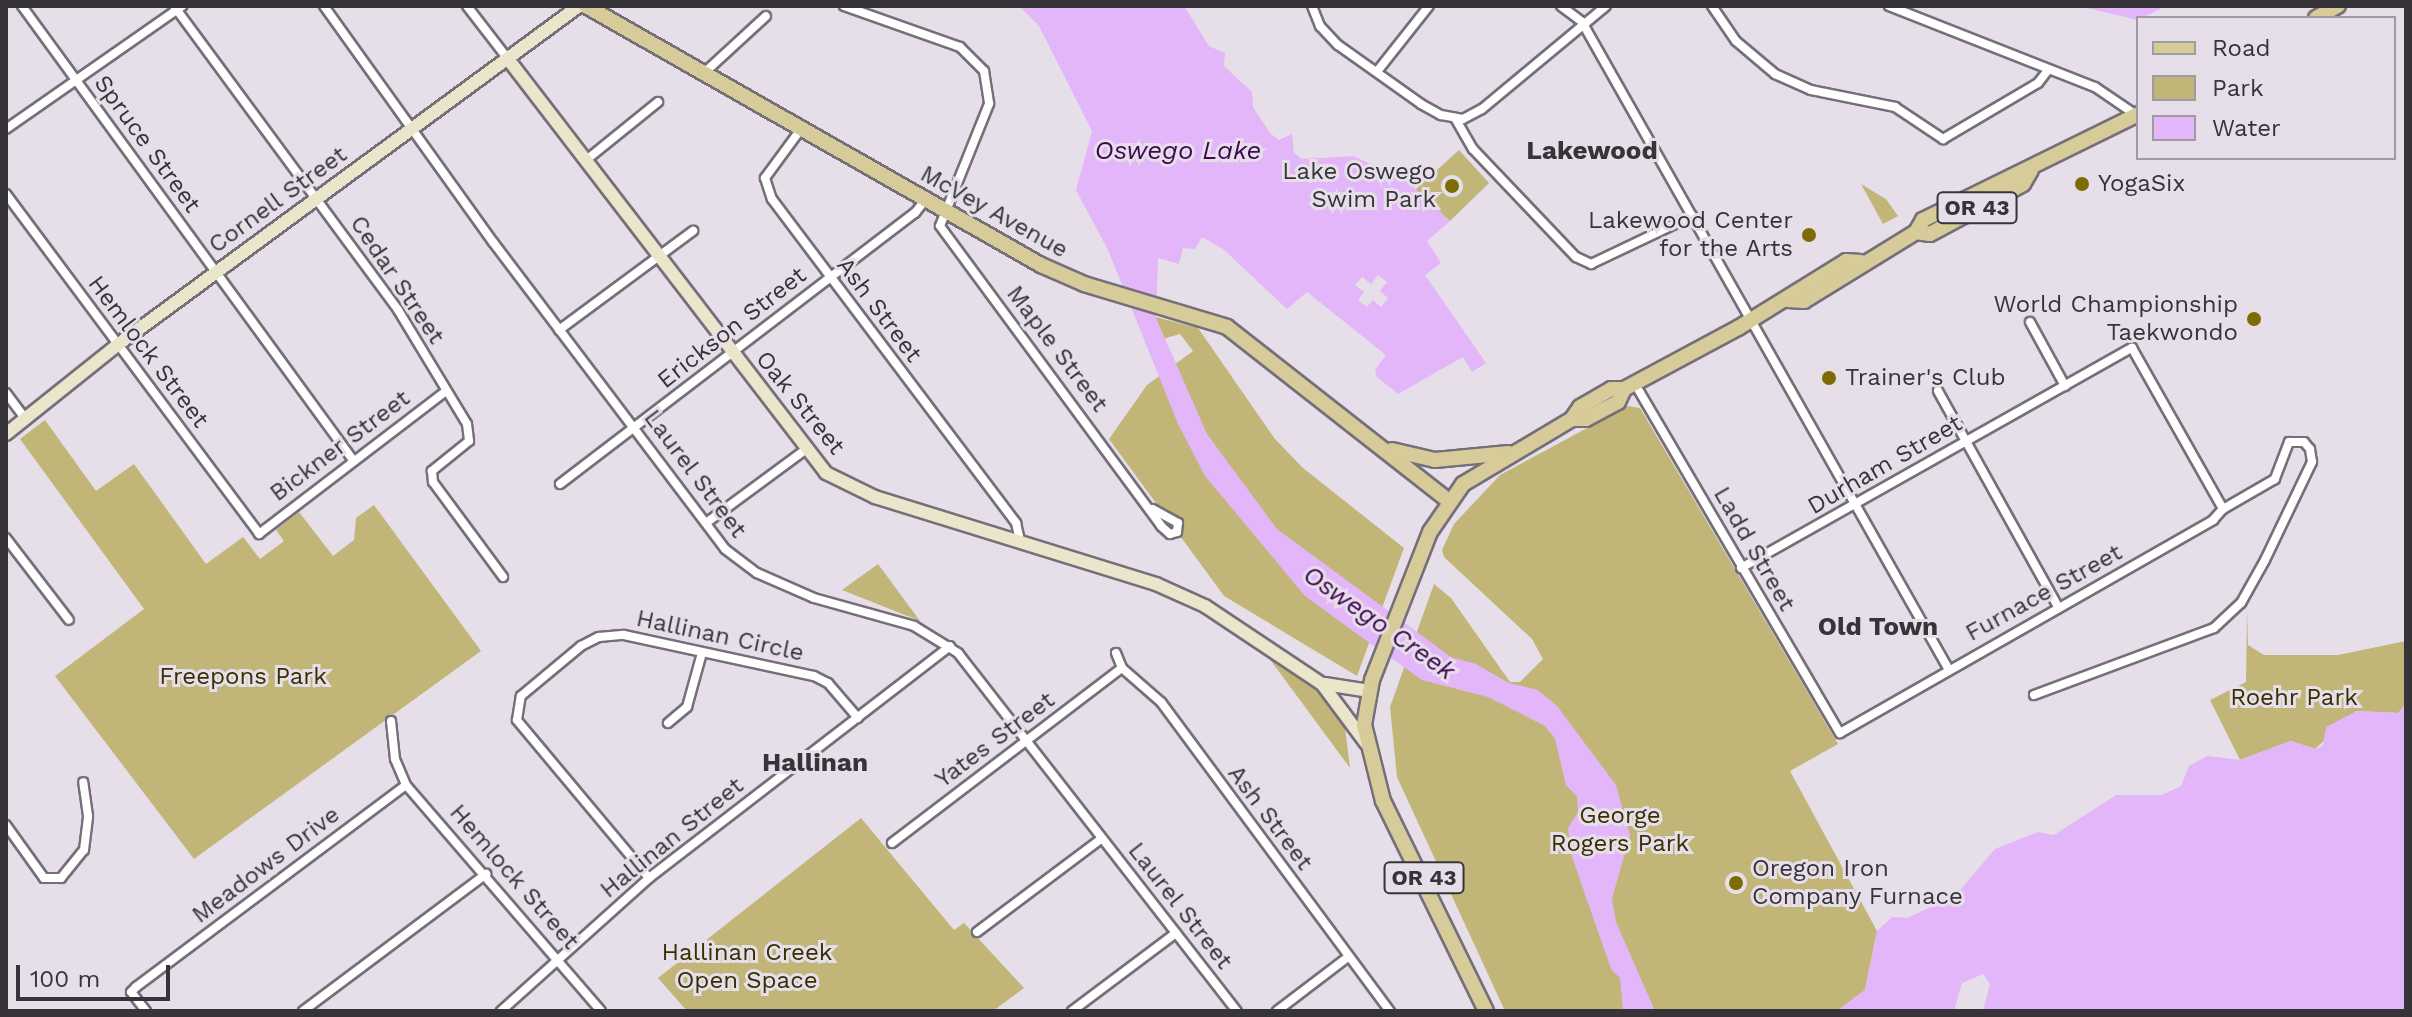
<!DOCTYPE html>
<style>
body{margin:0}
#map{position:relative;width:2412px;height:1017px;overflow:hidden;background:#e6dfea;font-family:"Work Sans",sans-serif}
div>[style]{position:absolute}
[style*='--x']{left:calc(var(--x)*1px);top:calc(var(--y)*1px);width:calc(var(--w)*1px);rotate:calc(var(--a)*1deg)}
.green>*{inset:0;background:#c2b578}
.water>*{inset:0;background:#e2b6f8}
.pier>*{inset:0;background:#e6dfea}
.roads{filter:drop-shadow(2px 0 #756f79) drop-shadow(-2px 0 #756f79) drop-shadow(0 2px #756f79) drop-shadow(0 -2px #756f79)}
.street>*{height:8px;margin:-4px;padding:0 4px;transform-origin:4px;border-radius:4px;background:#fff}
.secondary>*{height:12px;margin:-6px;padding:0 6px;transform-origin:6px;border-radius:6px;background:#ebe5cc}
.primary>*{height:14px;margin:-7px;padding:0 7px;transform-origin:7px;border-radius:7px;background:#d7cb9a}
.dots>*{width:22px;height:22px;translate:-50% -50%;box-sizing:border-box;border:4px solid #e6dfea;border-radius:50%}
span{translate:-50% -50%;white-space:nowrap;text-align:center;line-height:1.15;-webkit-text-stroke:6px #e6dfea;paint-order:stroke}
.shield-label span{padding:2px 6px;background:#e6dfea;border:2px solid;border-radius:6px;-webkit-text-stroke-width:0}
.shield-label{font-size:22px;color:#373439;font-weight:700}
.street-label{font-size:24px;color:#373439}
.poi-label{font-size:24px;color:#373439}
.right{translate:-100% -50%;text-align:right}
.left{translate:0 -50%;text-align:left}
.park-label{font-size:24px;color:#382f00}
.water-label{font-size:26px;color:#3f0952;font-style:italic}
.neighbourhood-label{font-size:26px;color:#373439;font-weight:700}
.frame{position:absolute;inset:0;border:8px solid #373439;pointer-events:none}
.legend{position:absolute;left:2136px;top:16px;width:260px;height:144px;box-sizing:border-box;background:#e6dfea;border:2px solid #a09ba3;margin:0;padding:10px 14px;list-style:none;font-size:24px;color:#373439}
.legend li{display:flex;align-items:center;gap:16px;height:40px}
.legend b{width:40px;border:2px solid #a09ba3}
.scale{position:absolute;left:16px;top:965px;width:154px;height:36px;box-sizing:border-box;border:4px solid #373439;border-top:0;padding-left:10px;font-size:24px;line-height:28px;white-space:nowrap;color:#373439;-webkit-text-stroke:6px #e6dfea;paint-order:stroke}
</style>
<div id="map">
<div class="green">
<div style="clip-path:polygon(1459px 150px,1489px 183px,1450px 221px,1415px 190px)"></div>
<div style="clip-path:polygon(1861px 184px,1886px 199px,1898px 216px,1883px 224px)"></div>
<div style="clip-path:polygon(1144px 314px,1198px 328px,1275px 439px,1303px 468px,1404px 548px,1357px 676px,1224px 596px,1109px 439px,1147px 385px,1193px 351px,1180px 334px,1152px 342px)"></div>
<div style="clip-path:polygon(1628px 406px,1640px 408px,1838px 744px,1790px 771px,1877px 931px,1865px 990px,1837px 1011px,1505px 1011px,1397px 777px,1390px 707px,1434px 584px,1451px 598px,1510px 682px,1520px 682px,1543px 659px,1532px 639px,1444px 557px,1442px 550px,1454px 524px,1500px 475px)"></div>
<div style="clip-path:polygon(45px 420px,96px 491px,134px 464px,206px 564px,243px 537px,260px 559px,284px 541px,276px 530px,299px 512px,333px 556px,354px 540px,356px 518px,374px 505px,481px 651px,194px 859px,55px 676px,144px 609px,20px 439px)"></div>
<div style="clip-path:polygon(878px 564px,920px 621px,842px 590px)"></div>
<div style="clip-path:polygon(2247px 609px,2248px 645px,2264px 655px,2338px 655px,2406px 641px,2406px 704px,2398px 713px,2356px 711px,2315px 749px,2291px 741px,2240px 760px,2210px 700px,2246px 682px)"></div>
<div style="clip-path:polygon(1266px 654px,1319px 689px,1344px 719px,1350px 768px)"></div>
<div style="clip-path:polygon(861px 818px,954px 930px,964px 923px,1024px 988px,993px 1011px,687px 1011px,658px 978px)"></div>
</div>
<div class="water">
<div style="clip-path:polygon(1019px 6px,1184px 6px,1209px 46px,1225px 53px,1224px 66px,1252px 92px,1253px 107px,1270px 133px,1279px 140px,1292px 134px,1294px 153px,1302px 159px,1353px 156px,1406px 180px,1450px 221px,1427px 241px,1441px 263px,1425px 275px,1486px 363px,1472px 372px,1463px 357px,1398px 394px,1377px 377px,1375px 370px,1386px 355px,1307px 292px,1287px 309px,1223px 249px,1202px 237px,1195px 249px,1183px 248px,1179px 264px,1158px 258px,1156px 318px,1207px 434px,1277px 529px,1451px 657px,1476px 664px,1509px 683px,1538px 690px,1557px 706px,1616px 785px,1630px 835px,1612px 899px,1616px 922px,1655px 1011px,1623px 1011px,1620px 978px,1611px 969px,1571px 854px,1568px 828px,1578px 812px,1577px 797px,1566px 785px,1555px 739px,1545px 726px,1488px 697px,1422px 680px,1357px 634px,1305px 596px,1205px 476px,1178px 424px,1108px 250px,1076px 190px,1092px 131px,1039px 26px)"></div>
<div style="clip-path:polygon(2078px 6px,2166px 6px,2138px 20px)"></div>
<div style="clip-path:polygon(2406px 704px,2406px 1011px,1983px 1011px,1990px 984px,1983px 974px,1962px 983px,1954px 1011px,1837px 1011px,1865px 990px,1877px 931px,1892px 917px,1907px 918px,1955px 896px,1995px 849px,2038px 832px,2054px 835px,2116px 795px,2162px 795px,2181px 786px,2189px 766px,2207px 756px,2240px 760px,2291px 741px,2316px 749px,2323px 745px,2326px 727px,2357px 711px,2398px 713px)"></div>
</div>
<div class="pier">
<div style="clip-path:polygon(1378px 275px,1387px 282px,1380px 291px,1388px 298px,1381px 307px,1373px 300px,1367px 307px,1358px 300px,1364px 292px,1355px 285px,1362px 277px,1371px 284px)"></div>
</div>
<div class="roads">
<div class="street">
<div style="--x:22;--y:6;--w:562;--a:53.91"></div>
<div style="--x:174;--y:6;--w:378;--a:53.6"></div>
<div style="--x:398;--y:310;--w:133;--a:58.8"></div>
<div style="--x:467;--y:424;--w:17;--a:83"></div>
<div style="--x:469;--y:441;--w:48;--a:141"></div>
<div style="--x:432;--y:471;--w:11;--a:85"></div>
<div style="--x:433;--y:482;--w:118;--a:53.6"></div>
<div style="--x:324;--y:6;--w:290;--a:54.4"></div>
<div style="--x:493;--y:242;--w:385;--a:52.9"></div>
<div style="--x:725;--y:549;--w:40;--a:37"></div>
<div style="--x:757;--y:573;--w:62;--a:23.7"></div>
<div style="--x:814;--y:598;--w:104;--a:15.6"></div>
<div style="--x:914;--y:626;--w:52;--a:31.5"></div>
<div style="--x:958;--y:653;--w:454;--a:52.1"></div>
<div style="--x:467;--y:6;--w:67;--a:52.3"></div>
<div style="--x:844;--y:6;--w:123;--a:19.5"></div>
<div style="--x:960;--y:47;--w:34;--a:45"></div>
<div style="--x:984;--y:71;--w:33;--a:81"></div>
<div style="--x:989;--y:104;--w:131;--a:111.9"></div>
<div style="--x:940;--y:226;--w:373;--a:53.6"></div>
<div style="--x:1161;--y:526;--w:12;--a:42"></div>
<div style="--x:1170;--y:534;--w:7;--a:-16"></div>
<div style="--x:1177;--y:532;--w:9;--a:-84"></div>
<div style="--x:1178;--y:523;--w:29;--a:-151"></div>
<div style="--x:1312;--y:6;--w:22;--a:68"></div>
<div style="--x:1320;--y:26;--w:26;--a:47"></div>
<div style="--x:1338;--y:45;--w:102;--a:35.4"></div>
<div style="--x:1421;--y:104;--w:23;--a:29"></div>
<div style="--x:1441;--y:115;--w:22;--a:10"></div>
<div style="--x:1463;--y:119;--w:21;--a:-28"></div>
<div style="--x:1482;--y:109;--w:161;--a:-39.7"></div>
<div style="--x:1561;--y:6;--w:26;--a:37"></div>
<div style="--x:1582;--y:22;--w:745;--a:60.47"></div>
<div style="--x:1712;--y:6;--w:42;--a:55.6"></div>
<div style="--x:1736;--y:41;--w:51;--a:40.2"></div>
<div style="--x:1775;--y:74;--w:39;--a:24"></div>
<div style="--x:1811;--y:90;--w:86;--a:11.4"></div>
<div style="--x:1895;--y:107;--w:58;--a:33.7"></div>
<div style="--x:1943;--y:139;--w:110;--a:-30.5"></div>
<div style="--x:2038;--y:83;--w:16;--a:-52"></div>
<div style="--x:1889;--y:6;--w:221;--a:21.5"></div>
<div style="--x:2095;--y:87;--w:50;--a:34.3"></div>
<div style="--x:1379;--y:69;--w:80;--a:-51.6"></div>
<div style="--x:704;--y:73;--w:84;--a:-42.6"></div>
<div style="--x:1455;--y:118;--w:36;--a:60"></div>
<div style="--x:1473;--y:149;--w:149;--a:46.4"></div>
<div style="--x:1576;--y:257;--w:17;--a:25"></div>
<div style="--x:1591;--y:264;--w:112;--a:-25.4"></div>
<div style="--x:6;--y:129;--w:215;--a:-34.9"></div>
<div style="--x:801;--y:129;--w:61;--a:126.3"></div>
<div style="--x:765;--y:178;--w:22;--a:72"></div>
<div style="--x:772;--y:199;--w:406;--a:53"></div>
<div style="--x:1016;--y:523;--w:18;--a:77"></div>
<div style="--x:585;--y:161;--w:94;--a:-38.9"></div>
<div style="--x:6;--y:194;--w:424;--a:53.3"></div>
<div style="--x:259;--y:534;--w:235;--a:-37.4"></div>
<div style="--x:2030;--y:322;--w:73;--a:61.3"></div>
<div style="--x:559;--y:330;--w:167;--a:-36.5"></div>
<div style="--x:1635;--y:384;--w:405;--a:59.6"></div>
<div style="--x:1840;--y:733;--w:430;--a:-29.7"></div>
<div style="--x:2213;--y:520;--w:15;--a:-48"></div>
<div style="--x:1938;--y:391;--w:248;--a:60.9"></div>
<div style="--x:6;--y:393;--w:34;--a:53"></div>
<div style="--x:560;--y:484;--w:447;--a:-37.4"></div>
<div style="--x:915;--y:213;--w:16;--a:-52"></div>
<div style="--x:706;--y:523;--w:123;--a:-36.4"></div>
<div style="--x:6;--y:538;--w:103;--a:52.5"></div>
<div style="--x:1741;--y:568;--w:449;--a:-29.4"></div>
<div style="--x:2132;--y:348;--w:185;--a:60.5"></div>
<div style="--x:1116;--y:653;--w:16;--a:68"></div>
<div style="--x:1122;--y:668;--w:52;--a:41.1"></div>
<div style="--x:1161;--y:702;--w:385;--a:53.5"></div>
<div style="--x:2034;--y:695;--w:192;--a:-20.4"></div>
<div style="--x:2214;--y:628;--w:37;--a:-43"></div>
<div style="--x:2241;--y:603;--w:49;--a:-60.8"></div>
<div style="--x:2265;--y:560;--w:109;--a:-64.4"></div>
<div style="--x:2312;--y:462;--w:13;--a:-99"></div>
<div style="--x:2310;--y:449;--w:9;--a:-131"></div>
<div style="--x:2304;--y:442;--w:15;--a:180"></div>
<div style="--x:2289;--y:442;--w:40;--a:111"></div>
<div style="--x:2275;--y:479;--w:60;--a:150"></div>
<div style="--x:391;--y:721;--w:38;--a:84"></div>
<div style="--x:395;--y:759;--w:28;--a:67"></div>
<div style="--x:406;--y:785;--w:298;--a:49.2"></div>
<div style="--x:668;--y:723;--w:25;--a:-40"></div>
<div style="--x:687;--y:707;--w:56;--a:-74.5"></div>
<div style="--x:6;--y:825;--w:65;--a:54.4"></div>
<div style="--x:44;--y:878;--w:17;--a:0"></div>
<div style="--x:61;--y:878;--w:36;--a:-51"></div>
<div style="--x:84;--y:850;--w:34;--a:-83"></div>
<div style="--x:88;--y:816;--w:34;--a:-98"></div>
<div style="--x:892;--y:843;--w:289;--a:-37.3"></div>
<div style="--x:649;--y:878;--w:206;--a:-129.9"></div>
<div style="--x:517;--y:720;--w:24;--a:-81"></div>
<div style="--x:521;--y:696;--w:78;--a:-39.8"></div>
<div style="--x:581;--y:646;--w:20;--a:-27"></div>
<div style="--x:599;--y:637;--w:25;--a:-5"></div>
<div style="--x:624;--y:635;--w:194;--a:12.2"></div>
<div style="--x:814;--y:676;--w:16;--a:27"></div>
<div style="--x:828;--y:683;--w:46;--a:49.4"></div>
<div style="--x:977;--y:932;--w:156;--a:-36.9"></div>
<div style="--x:146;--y:1011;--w:24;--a:-128"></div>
<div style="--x:131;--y:992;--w:7;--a:-45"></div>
<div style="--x:136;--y:987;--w:337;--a:-36.8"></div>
<div style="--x:303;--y:1011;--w:229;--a:-36.8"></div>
<div style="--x:501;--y:1011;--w:199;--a:-41.9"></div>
<div style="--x:649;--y:878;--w:380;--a:-37.6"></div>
<div style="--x:1072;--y:1011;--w:130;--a:-36.9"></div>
<div style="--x:1277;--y:1011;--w:89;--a:-37.3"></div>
</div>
<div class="secondary">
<div style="--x:508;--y:59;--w:522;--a:52.47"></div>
<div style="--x:826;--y:473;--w:55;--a:26.1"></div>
<div style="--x:875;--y:497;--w:294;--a:17.2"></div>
<div style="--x:1156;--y:584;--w:54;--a:24.2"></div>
<div style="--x:1205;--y:606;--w:141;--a:33.7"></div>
<div style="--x:1322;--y:684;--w:74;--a:53.3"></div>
<div style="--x:6;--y:434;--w:146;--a:-38.6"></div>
<div style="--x:120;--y:343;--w:569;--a:-36.29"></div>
<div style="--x:1325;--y:684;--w:45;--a:9"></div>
</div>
<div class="primary">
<div style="--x:586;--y:6;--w:524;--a:29.65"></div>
<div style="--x:1041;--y:265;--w:47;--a:23.8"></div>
<div style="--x:1084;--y:284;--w:149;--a:16.7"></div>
<div style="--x:1227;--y:327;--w:282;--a:38.1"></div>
<div style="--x:2316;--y:18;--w:25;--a:-29"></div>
<div style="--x:1916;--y:232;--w:14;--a:8"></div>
<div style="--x:1930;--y:234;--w:47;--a:-28.2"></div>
<div style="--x:1971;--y:212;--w:59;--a:-28.3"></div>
<div style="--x:2023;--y:184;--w:16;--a:-60"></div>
<div style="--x:1788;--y:300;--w:16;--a:4"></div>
<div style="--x:1804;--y:301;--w:132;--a:-31.6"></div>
<div style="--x:1916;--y:232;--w:14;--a:-60"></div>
<div style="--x:1923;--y:220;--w:240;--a:-26.2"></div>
<div style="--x:1572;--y:419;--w:14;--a:0"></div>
<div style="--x:1586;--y:419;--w:36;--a:-28"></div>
<div style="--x:1618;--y:402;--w:14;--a:-65"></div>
<div style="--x:1392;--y:450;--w:44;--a:13.1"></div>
<div style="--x:1435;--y:460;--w:74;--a:-5.4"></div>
<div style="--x:1486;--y:1011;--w:234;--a:-116.1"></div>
<div style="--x:1383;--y:801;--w:78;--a:-104"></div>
<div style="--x:1364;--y:725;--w:46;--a:-79.9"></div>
<div style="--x:1372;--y:680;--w:159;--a:-68.6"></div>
<div style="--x:1430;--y:532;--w:58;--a:-55.5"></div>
<div style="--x:1463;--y:484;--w:127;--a:-30.8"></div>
<div style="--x:1572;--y:419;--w:14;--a:-56"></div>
<div style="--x:1580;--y:407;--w:36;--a:-30"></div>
<div style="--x:1611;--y:389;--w:13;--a:0"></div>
<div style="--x:1624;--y:389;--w:129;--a:-28.2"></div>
<div style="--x:1738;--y:328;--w:127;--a:-31.8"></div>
<div style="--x:1846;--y:261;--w:15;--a:4"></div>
</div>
</div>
<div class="dots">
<div style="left:2082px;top:184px;background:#7d6b03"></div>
<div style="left:1452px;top:186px;background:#7d6b03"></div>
<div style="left:1809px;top:235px;background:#7d6b03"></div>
<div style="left:2254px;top:319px;background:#7d6b03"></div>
<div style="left:1829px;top:378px;background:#7d6b03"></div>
<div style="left:1736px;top:883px;background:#7d6b03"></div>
</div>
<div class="shield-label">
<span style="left:1977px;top:208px">OR 43</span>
<span style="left:1424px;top:878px">OR 43</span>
</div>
<div class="street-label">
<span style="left:147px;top:144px;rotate:54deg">Spruce Street</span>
<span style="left:278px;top:200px;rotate:-36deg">Cornell Street</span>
<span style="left:994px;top:212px;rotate:29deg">McVey Avenue</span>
<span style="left:397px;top:280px;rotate:56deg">Cedar Street</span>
<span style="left:879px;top:310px;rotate:53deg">Ash Street</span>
<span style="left:732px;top:328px;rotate:-38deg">Erickson Street</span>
<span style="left:1057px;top:349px;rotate:53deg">Maple Street</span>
<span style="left:148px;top:352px;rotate:53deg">Hemlock Street</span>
<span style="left:800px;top:403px;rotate:51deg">Oak Street</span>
<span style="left:340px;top:446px;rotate:-37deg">Bickner Street</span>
<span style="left:1885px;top:465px;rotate:-30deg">Durham Street</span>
<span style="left:695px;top:474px;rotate:53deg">Laurel Street</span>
<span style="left:1754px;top:549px;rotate:60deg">Ladd Street</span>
<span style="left:2044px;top:593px;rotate:-29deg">Furnace Street</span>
<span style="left:720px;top:636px;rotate:12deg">Hallinan Circle</span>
<span style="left:995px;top:740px;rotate:-37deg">Yates Street</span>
<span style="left:1270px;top:818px;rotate:53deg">Ash Street</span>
<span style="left:672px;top:838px;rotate:-39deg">Hallinan Street</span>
<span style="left:266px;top:865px;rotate:-37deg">Meadows Drive</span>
<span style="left:514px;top:877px;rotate:49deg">Hemlock Street</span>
<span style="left:1180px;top:906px;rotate:52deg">Laurel Street</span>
</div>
<div class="poi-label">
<span class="right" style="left:1436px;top:186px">Lake Oswego<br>Swim Park</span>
<span class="left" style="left:2098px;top:184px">YogaSix</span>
<span class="right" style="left:1793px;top:235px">Lakewood Center<br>for the Arts</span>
<span class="right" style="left:2238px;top:319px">World Championship<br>Taekwondo</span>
<span class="left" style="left:1845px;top:378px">Trainer's Club</span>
<span class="left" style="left:1752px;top:883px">Oregon Iron<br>Company Furnace</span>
</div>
<div class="park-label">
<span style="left:243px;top:677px">Freepons Park</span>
<span style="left:2294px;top:698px">Roehr Park</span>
<span style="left:1620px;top:830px">George<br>Rogers Park</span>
<span style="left:747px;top:967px">Hallinan Creek<br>Open Space</span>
</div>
<div class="water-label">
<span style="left:1178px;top:151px">Oswego Lake</span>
<span style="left:1379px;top:623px;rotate:35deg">Oswego Creek</span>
</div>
<div class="neighbourhood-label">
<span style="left:1592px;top:151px">Lakewood</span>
<span style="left:1878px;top:627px">Old Town</span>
<span style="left:815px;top:763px">Hallinan</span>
</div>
<div class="frame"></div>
<ul class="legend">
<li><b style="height:10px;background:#d7cb9a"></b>Road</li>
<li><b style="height:22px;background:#c2b578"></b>Park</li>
<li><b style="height:22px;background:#e2b6f8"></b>Water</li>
</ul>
<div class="scale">100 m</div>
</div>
